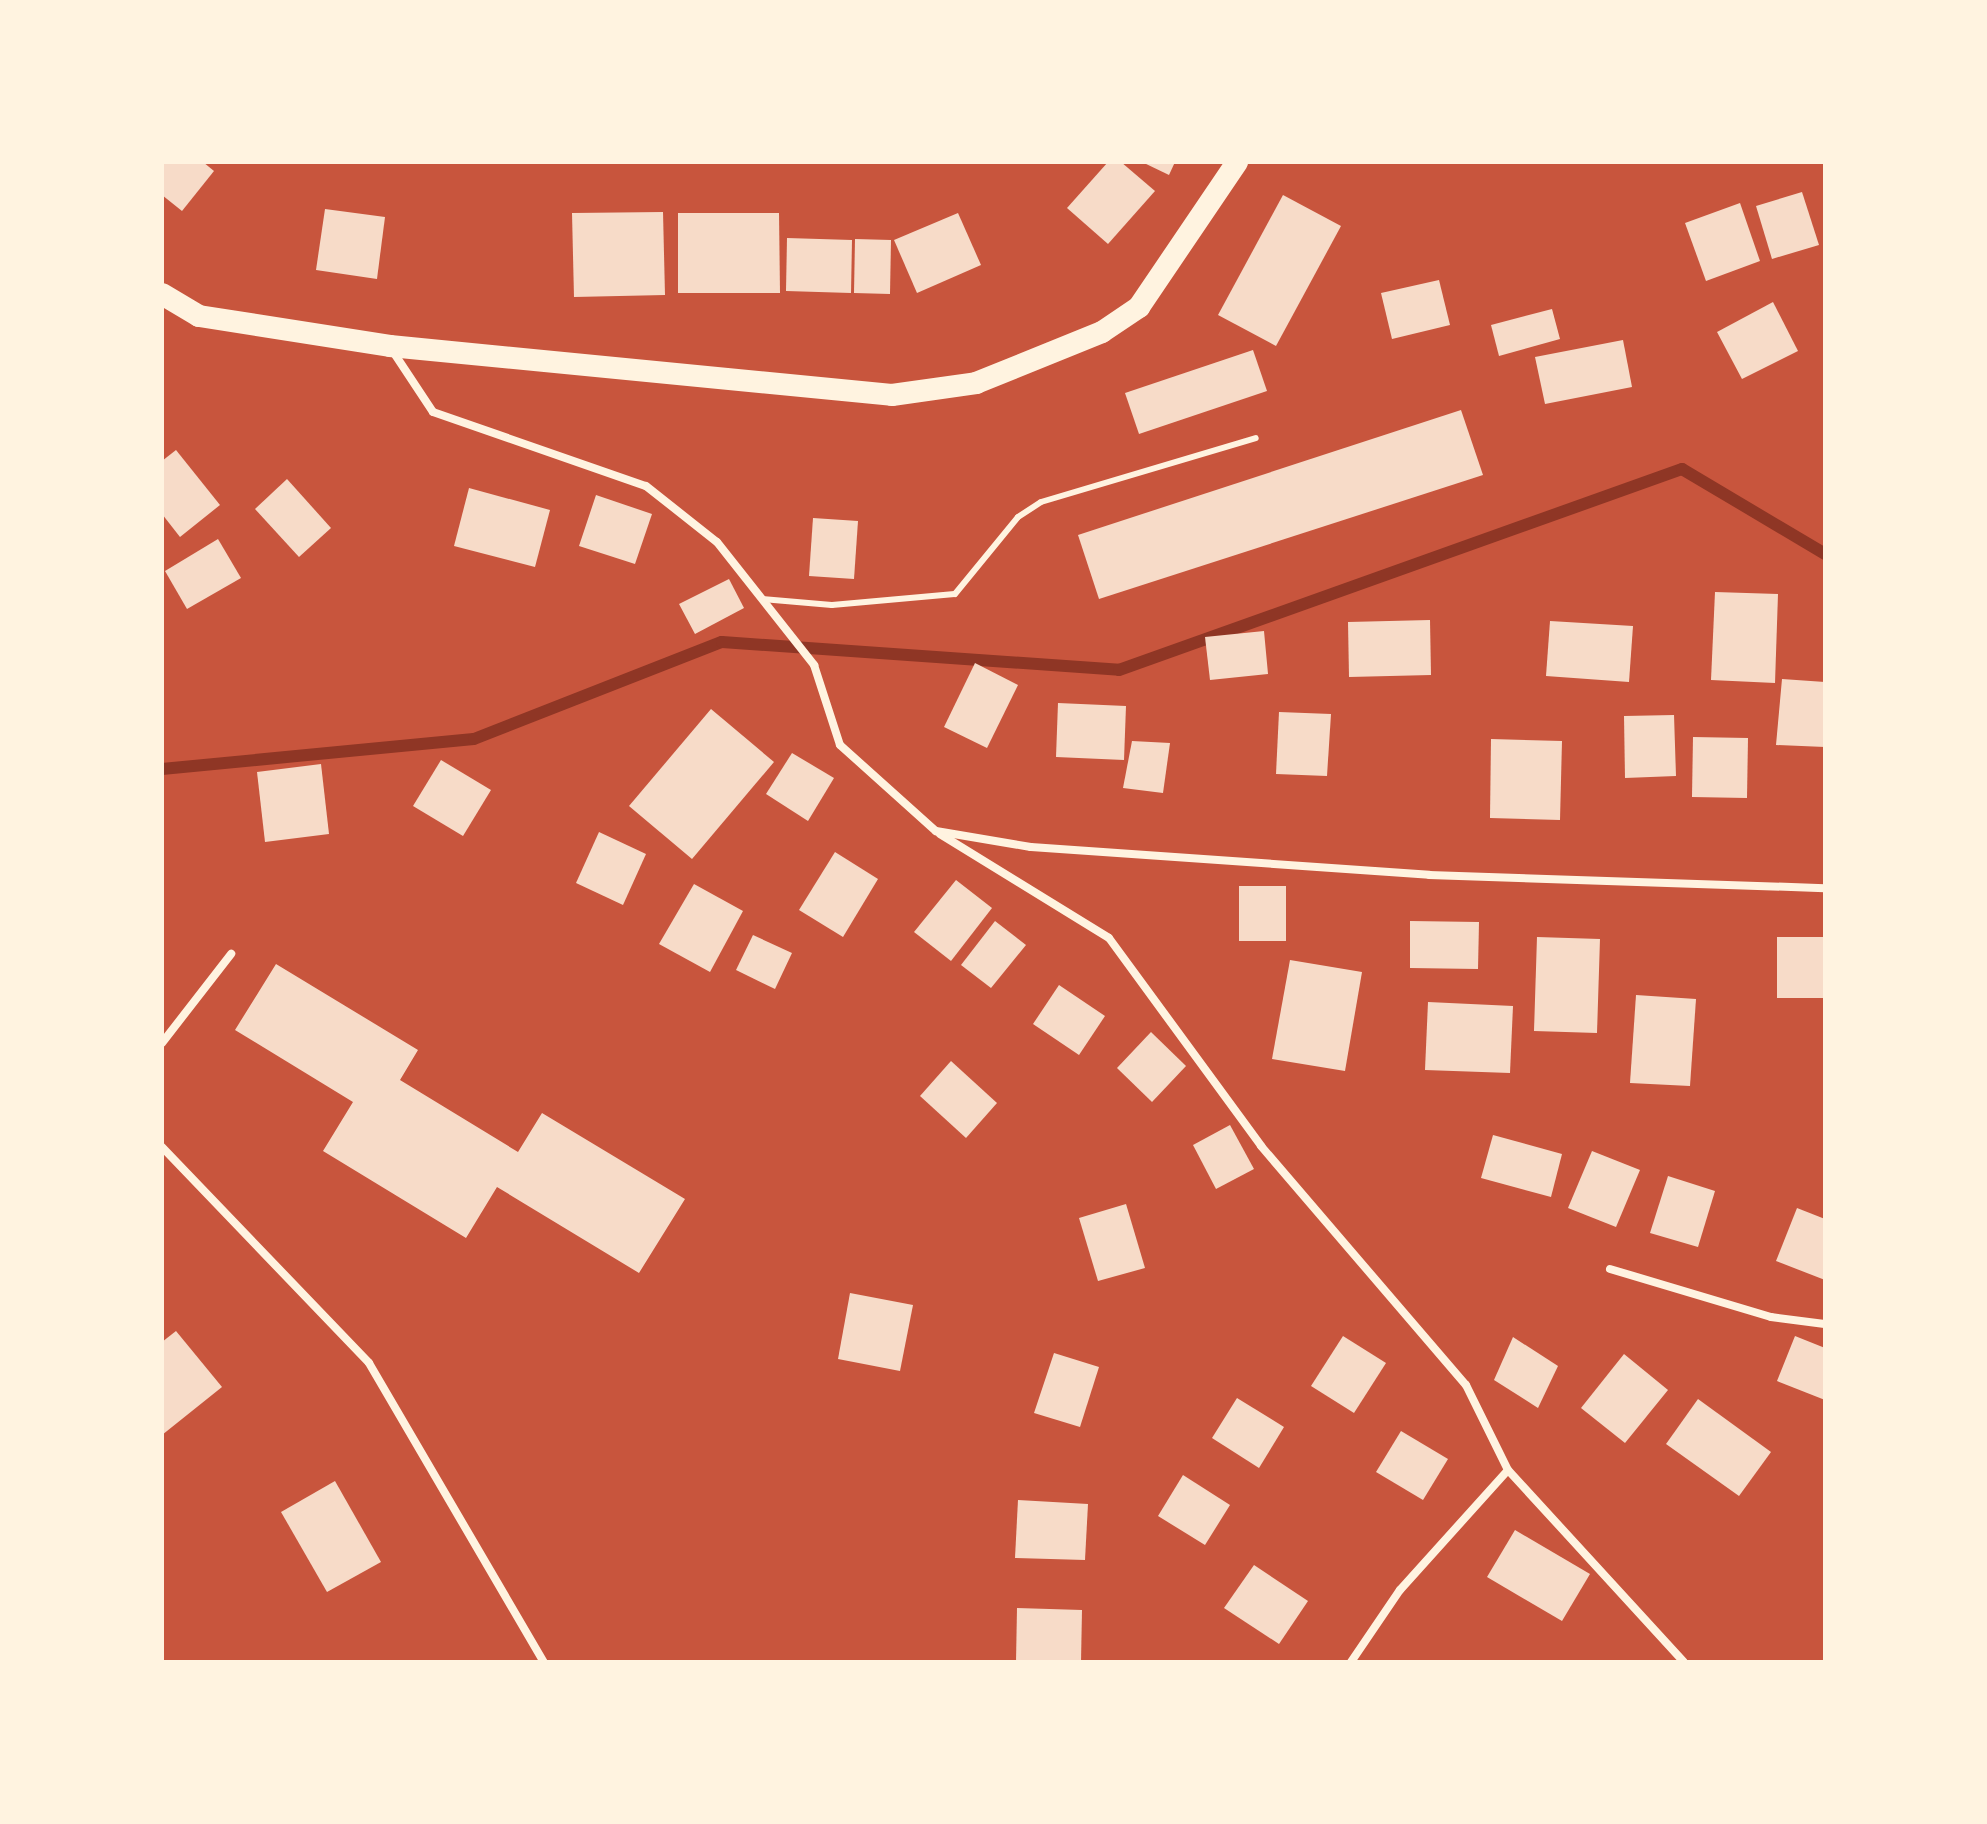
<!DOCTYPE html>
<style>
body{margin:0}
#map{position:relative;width:1987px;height:1824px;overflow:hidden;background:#c8553d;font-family:Merriweather,serif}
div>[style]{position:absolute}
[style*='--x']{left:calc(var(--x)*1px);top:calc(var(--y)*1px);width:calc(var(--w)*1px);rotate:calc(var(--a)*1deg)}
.stream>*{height:12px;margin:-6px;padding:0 6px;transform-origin:6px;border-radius:6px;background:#8f3625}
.building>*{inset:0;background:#f7dbc8}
.service>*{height:6px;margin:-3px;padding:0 3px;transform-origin:3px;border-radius:3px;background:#fff3e0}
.minor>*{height:8px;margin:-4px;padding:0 4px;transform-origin:4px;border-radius:4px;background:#fff3e0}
.trunk>*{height:22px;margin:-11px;padding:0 11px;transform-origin:11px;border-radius:11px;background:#fff3e0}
span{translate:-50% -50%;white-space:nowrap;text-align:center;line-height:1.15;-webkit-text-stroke:7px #fff3e0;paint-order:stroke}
.frame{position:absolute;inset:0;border:164px solid #fff3e0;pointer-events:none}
</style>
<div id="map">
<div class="stream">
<div style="--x:162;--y:769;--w:313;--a:-5.5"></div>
<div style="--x:474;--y:739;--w:266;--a:-21.4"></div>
<div style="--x:722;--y:642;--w:398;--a:4"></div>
<div style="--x:1119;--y:670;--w:598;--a:-19.65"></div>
<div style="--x:1682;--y:469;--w:166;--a:30.7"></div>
</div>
<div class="building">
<div style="clip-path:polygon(162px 162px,203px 162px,214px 171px,182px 211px,162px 195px)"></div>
<div style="clip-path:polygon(1108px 162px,1121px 162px,1155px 191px,1108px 244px,1067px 208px)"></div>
<div style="clip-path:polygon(1142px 162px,1175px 162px,1169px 175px)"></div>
<div style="clip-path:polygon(1802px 192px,1819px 245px,1772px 259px,1756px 206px)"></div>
<div style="clip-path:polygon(1283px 195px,1341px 226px,1276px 346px,1218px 315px)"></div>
<div style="clip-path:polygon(1740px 203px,1760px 261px,1706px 281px,1685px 223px)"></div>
<div style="clip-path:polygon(325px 209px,385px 217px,377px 279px,316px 270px)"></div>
<div style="clip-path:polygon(663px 212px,665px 295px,574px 297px,572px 213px)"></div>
<div style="clip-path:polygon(678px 213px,779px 213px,780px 293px,678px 293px)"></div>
<div style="clip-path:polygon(958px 213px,981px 265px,917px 293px,894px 240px)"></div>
<div style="clip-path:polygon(787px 238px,852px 240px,851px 293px,786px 291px)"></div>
<div style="clip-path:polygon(855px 239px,891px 240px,890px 294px,854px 293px)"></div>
<div style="clip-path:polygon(1439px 280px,1450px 325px,1392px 339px,1381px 293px)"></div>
<div style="clip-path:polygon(1773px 302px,1798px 351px,1742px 379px,1717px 332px)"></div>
<div style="clip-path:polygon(1552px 309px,1560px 339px,1499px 356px,1491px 325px)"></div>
<div style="clip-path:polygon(1623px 340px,1632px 387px,1545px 404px,1535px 357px)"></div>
<div style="clip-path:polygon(1253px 350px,1267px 391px,1139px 434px,1125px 393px)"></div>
<div style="clip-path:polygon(1461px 410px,1483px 475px,1099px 599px,1078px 535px)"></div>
<div style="clip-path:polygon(176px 450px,220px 505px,180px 537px,162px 514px,162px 461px)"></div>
<div style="clip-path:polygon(287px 479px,331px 528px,299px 557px,255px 509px)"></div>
<div style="clip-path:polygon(469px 488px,550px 510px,535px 567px,454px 546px)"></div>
<div style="clip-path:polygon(596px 495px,652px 514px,635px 564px,579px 546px)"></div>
<div style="clip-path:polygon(813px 518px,858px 521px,854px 579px,809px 576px)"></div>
<div style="clip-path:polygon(218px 539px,241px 578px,187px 609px,165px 571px)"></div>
<div style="clip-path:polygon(729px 579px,744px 608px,695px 634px,679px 604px)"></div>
<div style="clip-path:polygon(1715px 592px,1778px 594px,1775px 683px,1711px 680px)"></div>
<div style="clip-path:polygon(1430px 620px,1431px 675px,1349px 677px,1348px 622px)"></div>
<div style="clip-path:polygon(1550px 621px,1633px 626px,1629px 682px,1546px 676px)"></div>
<div style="clip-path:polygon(1264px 631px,1268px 674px,1210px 680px,1205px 637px)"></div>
<div style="clip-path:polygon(975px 663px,1018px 685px,987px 748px,944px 727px)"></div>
<div style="clip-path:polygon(1782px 679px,1825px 682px,1825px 747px,1776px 745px)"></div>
<div style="clip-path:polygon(1058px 703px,1126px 706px,1124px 760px,1056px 757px)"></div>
<div style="clip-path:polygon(711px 709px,774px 762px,692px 859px,629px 806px)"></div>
<div style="clip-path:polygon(1279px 712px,1331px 714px,1327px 776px,1276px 774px)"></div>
<div style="clip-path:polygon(1674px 715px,1676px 776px,1625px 778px,1624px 716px)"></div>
<div style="clip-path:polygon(1693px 737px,1748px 738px,1747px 798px,1692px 797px)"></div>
<div style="clip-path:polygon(1491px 739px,1562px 741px,1560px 820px,1490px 818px)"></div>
<div style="clip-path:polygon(1132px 741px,1170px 743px,1163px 793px,1123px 788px)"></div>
<div style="clip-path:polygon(792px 753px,834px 778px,808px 821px,766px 794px)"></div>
<div style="clip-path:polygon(441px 760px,491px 790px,463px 836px,413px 806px)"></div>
<div style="clip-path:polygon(321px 764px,329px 834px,265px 842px,257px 772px)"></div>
<div style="clip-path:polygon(599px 832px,646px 854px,623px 905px,576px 883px)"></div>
<div style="clip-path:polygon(835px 852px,878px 879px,843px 937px,799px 910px)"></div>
<div style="clip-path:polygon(956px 880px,992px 908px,951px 961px,914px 932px)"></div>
<div style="clip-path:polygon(694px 884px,743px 911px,710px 972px,659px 944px)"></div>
<div style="clip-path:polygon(1239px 886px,1286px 886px,1286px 941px,1239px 941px)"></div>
<div style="clip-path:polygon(995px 921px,1026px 945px,991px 988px,961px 965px)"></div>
<div style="clip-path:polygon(1410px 921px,1479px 922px,1478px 969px,1410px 968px)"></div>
<div style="clip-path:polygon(753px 935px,792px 953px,775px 989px,736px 970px)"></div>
<div style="clip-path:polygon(1537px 937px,1600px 939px,1597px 1033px,1534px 1031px)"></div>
<div style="clip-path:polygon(1777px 937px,1825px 937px,1825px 998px,1777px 998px)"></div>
<div style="clip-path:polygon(1290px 960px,1362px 972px,1345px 1071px,1272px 1059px)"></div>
<div style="clip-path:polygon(276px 964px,418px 1050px,400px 1080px,518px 1152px,542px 1113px,685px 1199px,639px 1273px,497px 1187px,466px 1238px,323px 1151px,353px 1102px,235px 1030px)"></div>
<div style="clip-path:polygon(1059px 985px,1105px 1016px,1079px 1055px,1033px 1024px)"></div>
<div style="clip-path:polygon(1636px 995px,1696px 999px,1690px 1086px,1630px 1083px)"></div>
<div style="clip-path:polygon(1428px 1002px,1513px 1006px,1510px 1073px,1425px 1070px)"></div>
<div style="clip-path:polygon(1151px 1032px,1186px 1066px,1152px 1102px,1117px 1068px)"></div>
<div style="clip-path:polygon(951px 1061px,997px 1103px,966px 1138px,920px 1096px)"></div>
<div style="clip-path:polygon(1230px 1125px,1254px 1169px,1216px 1189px,1193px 1145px)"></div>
<div style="clip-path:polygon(1493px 1135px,1562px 1154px,1551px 1197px,1481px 1178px)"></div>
<div style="clip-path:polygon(1592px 1151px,1640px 1170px,1616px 1227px,1568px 1208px)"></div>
<div style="clip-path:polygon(1668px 1176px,1715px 1191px,1698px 1247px,1650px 1233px)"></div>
<div style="clip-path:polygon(1126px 1204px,1145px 1268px,1098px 1281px,1079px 1218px)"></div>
<div style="clip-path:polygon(1797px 1208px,1825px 1219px,1825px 1280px,1776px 1261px)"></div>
<div style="clip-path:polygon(850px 1293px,913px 1305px,900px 1371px,838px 1359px)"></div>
<div style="clip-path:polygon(176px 1331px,222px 1387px,162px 1435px,162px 1342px)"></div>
<div style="clip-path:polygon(1343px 1336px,1386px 1363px,1354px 1413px,1311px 1386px)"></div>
<div style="clip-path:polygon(1795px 1336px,1825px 1348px,1825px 1400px,1777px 1381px)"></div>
<div style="clip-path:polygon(1513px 1337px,1558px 1366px,1538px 1408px,1494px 1380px)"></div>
<div style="clip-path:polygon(1054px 1353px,1099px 1367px,1080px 1427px,1034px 1413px)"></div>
<div style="clip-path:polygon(1624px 1354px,1668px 1390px,1625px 1443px,1581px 1408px)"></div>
<div style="clip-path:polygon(1237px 1398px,1284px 1427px,1259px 1468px,1212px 1438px)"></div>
<div style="clip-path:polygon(1698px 1399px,1771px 1452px,1739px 1496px,1666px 1444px)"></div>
<div style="clip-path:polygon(1401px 1431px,1448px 1459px,1423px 1500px,1376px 1472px)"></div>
<div style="clip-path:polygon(1183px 1475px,1230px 1505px,1205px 1545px,1158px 1516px)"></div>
<div style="clip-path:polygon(335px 1481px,381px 1562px,327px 1592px,281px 1512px)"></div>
<div style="clip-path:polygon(1018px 1500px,1088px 1504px,1085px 1560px,1015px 1558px)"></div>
<div style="clip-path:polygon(1515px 1530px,1590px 1574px,1562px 1621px,1487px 1577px)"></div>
<div style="clip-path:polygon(1254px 1565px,1308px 1601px,1279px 1644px,1224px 1608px)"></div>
<div style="clip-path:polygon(1017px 1608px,1082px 1610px,1081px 1662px,1016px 1662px)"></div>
</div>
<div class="service">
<div style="--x:762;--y:599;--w:70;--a:4.9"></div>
<div style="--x:832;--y:605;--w:123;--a:-5.1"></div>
<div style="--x:955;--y:594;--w:99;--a:-50.7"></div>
<div style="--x:1018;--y:517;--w:27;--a:-33"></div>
<div style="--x:1041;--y:502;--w:224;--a:-16.6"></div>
</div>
<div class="minor">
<div style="--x:392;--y:350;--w:74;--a:56.5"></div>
<div style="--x:433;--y:412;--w:225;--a:19.2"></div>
<div style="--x:646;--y:486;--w:90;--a:38.3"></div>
<div style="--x:717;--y:542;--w:157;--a:51.7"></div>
<div style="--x:814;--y:665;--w:84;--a:72"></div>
<div style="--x:840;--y:745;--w:129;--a:41.9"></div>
<div style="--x:936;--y:831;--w:96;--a:9.6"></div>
<div style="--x:1031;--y:847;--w:399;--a:4"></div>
<div style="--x:1429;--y:875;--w:396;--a:1.9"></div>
<div style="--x:940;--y:834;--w:198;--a:31.6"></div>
<div style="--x:1109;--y:938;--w:258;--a:53.8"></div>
<div style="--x:1261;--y:1146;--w:315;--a:49.4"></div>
<div style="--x:1466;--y:1385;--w:95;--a:63.7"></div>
<div style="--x:1508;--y:1470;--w:260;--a:47.5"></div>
<div style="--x:162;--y:1043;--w:113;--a:-52.2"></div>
<div style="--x:162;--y:1147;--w:299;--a:46.2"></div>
<div style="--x:369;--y:1363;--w:346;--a:59.7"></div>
<div style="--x:1610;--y:1269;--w:168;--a:16.6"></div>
<div style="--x:1771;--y:1317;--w:54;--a:7.4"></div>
<div style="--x:1351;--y:1662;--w:87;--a:-55.8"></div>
<div style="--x:1400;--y:1590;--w:161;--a:-48"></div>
</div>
<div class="trunk">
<div style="--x:162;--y:294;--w:43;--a:30.7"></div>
<div style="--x:199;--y:316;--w:193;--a:8.9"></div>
<div style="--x:390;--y:346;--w:504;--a:5.57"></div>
<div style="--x:892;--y:395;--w:85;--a:-8.1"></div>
<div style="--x:976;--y:383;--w:136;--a:-22"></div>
<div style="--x:1102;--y:332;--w:45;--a:-34"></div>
<div style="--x:1139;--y:307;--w:175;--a:-55.9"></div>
</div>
<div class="frame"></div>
</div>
